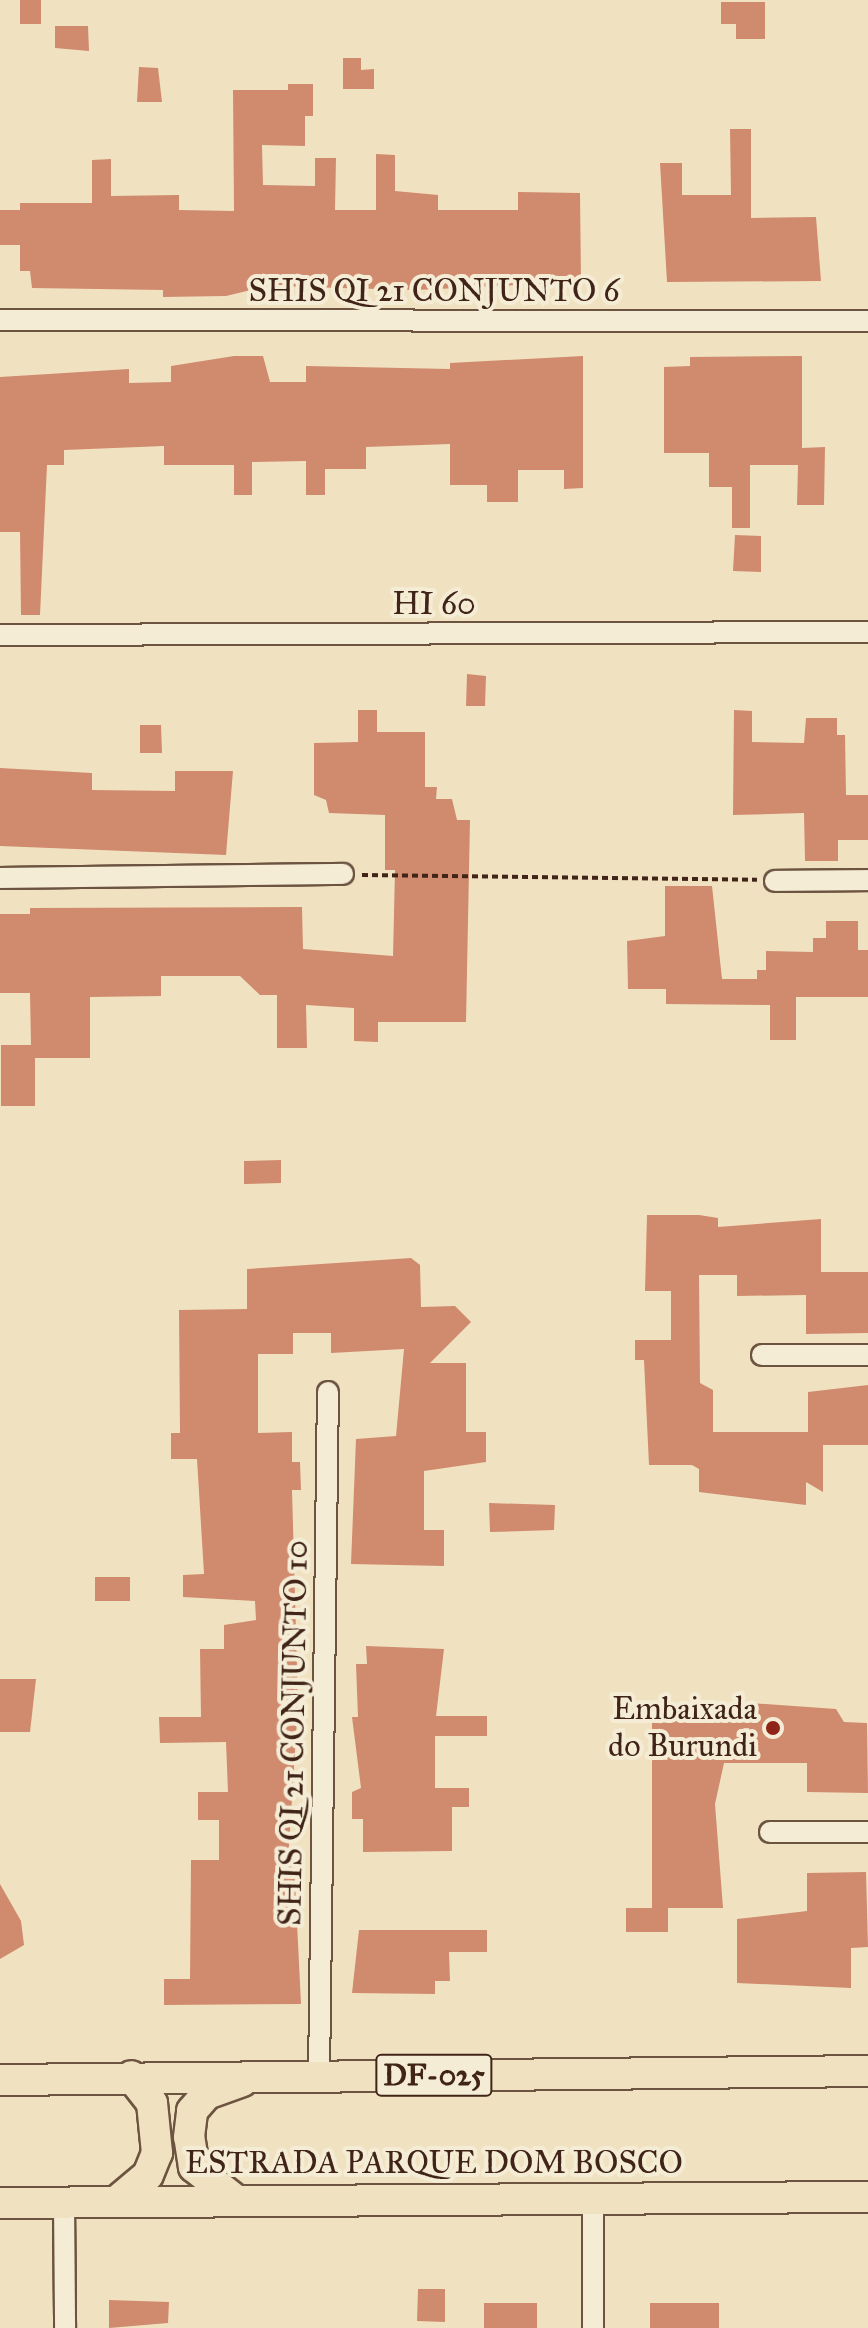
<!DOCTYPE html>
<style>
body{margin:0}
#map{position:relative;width:868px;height:2328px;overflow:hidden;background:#f0e2c0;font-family:"IM FELL Great Primer",serif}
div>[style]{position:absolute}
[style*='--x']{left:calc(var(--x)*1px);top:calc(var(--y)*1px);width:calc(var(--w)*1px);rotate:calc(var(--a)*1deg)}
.building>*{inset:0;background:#d08a6d}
.path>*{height:4px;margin-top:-2px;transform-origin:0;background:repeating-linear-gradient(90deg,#402417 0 6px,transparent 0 10px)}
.roads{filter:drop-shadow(2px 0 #6c5441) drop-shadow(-2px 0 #6c5441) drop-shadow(0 2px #6c5441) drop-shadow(0 -2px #6c5441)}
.minor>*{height:20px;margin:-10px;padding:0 10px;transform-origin:10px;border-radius:10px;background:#f5ecd6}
.primary>*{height:30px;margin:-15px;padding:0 15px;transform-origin:15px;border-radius:15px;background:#f0e2c0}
.dots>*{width:22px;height:22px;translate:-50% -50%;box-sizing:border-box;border:4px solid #f5ecd6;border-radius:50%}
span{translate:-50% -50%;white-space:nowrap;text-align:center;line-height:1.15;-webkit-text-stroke:8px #f5ecd6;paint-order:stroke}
.shield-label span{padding:2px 6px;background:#f5ecd6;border:2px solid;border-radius:6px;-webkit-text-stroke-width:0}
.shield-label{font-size:30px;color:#402417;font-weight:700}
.street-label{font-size:32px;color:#402417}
.poi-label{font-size:32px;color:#402417}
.right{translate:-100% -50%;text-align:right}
</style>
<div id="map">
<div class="building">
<div style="clip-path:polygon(20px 0,41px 0,41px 24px,20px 24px)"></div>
<div style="clip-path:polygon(721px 2px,765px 2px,765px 39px,736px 39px,736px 24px,721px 24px)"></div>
<div style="clip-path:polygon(55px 26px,88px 26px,89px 51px,55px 48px)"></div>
<div style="clip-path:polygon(343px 58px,361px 58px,361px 70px,374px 69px,374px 89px,343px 89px)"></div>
<div style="clip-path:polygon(139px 67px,158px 68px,162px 102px,137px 102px)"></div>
<div style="clip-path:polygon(288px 84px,313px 84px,313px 116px,305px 116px,305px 146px,262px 145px,263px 185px,315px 186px,315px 158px,336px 158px,335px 210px,376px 210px,376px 154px,395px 155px,395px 191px,438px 195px,438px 210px,518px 210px,518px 192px,580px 193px,581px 282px,415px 290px,268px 286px,226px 296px,163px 297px,163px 290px,32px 288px,30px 271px,20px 271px,20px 245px,0 245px,0 210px,20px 210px,20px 203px,92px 203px,92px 160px,111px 159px,111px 196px,179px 195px,179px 210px,234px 211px,233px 90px,288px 90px)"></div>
<div style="clip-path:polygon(730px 129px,751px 129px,751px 218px,816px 217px,821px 281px,667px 282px,660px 163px,682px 163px,682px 195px,731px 195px)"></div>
<div style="clip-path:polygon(234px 356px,263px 356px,270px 382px,306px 382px,306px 366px,450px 369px,450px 363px,583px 356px,583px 488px,564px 489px,564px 470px,518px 470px,518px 502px,487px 502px,487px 485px,450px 485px,450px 444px,366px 447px,366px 469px,325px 469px,325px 495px,306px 495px,306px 461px,252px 462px,252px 495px,234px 495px,234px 465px,164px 465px,164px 446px,64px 450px,64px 465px,47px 465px,40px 615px,21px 615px,20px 532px,0 532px,0 377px,129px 369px,129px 383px,171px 382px,171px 366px)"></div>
<div style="clip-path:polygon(802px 356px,802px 448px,825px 447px,824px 505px,797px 505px,798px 465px,750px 465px,750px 528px,732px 528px,732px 487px,709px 487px,709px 453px,664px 453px,664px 367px,690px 366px,690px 357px)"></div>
<div style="clip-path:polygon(735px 535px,761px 536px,761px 572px,733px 571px)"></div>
<div style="clip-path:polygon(467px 674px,486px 676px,485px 706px,466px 706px)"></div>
<div style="clip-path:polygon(358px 710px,377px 710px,377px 732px,425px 732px,425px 787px,437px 787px,436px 799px,452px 799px,457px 820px,470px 820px,466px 1022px,378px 1022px,378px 1042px,354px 1041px,354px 1008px,306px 1005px,307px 1048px,277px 1048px,277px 995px,260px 995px,240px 976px,161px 976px,161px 996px,90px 997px,90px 1058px,35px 1058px,35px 1106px,1px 1106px,1px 1045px,31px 1045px,30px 993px,0 993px,0 914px,30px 914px,30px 908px,302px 907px,303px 949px,393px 956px,395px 870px,385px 870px,385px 815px,329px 813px,326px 800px,314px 795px,314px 743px,358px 742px)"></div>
<div style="clip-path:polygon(734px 710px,752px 711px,752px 742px,804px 743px,806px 718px,837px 718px,837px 735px,845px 735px,846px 795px,868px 795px,868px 840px,838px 840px,838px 861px,805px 861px,804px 813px,733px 815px)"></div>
<div style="clip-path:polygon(140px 725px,161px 725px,162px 753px,140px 753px)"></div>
<div style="clip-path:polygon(0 768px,92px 773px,92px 790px,175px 791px,175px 771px,233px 771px,226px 855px,0 846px)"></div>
<div style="clip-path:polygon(665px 886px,712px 886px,722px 979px,757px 979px,757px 970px,766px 970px,766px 951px,813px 952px,813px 938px,826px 938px,826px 921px,858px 921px,858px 950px,868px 950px,868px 997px,796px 997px,796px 1040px,770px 1040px,770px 1005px,666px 1004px,666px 989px,628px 989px,627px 941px,665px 936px)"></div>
<div style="clip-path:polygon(281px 1160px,281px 1183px,244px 1184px,244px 1161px)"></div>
<div style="clip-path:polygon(647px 1215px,699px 1215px,718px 1218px,718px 1227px,821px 1219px,821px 1272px,868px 1272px,868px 1333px,806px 1334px,806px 1295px,737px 1296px,737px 1275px,699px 1275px,700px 1383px,713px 1390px,713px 1432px,808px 1432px,808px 1392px,868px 1385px,868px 1445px,823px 1445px,823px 1492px,806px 1482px,806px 1505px,699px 1492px,699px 1469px,692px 1465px,649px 1465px,644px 1360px,635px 1360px,635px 1340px,671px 1340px,671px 1291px,645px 1291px)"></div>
<div style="clip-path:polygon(411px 1258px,420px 1265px,421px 1307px,455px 1306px,471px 1322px,430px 1363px,466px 1363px,466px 1432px,486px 1432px,486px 1462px,424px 1471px,424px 1530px,444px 1530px,444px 1566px,351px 1564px,356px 1439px,396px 1436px,404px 1349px,331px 1353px,331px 1333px,293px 1333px,293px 1354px,258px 1354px,258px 1433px,292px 1432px,292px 1462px,300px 1462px,301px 1490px,292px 1490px,298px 1704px,288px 1861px,294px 1861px,301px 2004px,164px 2005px,164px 1979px,190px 1979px,191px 1860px,219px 1860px,219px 1820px,198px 1820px,198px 1792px,228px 1792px,226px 1742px,160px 1743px,159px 1717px,201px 1717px,200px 1649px,224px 1649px,224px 1625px,256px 1620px,255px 1601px,183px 1597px,183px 1575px,204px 1574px,197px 1459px,171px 1459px,171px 1433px,180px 1433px,179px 1310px,247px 1309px,247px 1269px)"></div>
<div style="clip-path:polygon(489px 1503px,555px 1505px,554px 1530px,490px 1532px)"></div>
<div style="clip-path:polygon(95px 1577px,130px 1577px,130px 1601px,95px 1601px)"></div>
<div style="clip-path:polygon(366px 1646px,444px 1649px,436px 1716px,487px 1716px,487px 1736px,435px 1736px,435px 1788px,469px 1788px,469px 1807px,452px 1807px,452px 1851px,363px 1852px,363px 1819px,352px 1819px,352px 1792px,361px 1788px,352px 1717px,358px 1717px,356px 1664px,367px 1664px)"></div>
<div style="clip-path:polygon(0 1679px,36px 1679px,30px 1732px,0 1732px)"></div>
<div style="clip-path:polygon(735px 1702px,836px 1709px,844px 1722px,867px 1723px,868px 1793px,807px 1792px,807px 1763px,724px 1763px,715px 1804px,723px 1908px,652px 1908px,652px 1722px,672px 1713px,735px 1712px)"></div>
<div style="clip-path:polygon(866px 1872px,868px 1947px,851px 1948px,851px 1988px,737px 1983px,737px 1919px,807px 1911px,807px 1873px)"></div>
<div style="clip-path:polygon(0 1884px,21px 1921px,24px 1945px,0 1959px)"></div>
<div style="clip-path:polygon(626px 1908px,668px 1908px,668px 1932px,626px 1932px)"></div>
<div style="clip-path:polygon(359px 1930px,487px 1930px,487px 1952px,449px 1952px,450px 1981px,435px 1981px,435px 1994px,352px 1993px)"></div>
<div style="clip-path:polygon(418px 2289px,445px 2289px,445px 2322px,417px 2321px)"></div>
<div style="clip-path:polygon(109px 2300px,169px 2302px,168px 2323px,109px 2328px)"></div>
<div style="clip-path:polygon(484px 2303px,537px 2303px,537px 2328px,484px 2328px)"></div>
<div style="clip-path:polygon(650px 2303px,719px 2303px,719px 2328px,650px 2328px)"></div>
</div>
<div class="path">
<div style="--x:362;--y:875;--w:395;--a:0.7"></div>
</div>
<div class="roads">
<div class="minor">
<div style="--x:0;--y:320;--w:868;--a:0.07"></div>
<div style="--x:0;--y:635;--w:868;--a:-0.2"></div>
<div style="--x:0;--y:878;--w:343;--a:-0.7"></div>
<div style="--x:775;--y:881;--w:93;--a:-0.6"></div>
<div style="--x:762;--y:1355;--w:106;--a:0"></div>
<div style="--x:770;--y:1832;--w:98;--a:0"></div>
<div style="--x:319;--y:2076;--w:684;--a:-89.25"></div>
<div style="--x:593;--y:2200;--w:128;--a:90"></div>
<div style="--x:64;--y:2202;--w:126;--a:89.5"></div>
</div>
<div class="primary">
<div style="--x:0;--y:2080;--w:868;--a:-0.59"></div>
<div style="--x:233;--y:2198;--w:50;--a:-141.5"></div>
<div style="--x:194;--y:2167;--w:30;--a:-99"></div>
<div style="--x:189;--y:2137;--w:26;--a:-83"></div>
<div style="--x:192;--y:2111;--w:23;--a:-49"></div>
<div style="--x:207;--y:2094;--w:37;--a:-20"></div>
<div style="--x:117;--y:2201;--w:40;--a:-40"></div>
<div style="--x:148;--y:2175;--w:24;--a:-68"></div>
<div style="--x:157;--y:2153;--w:50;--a:-95.7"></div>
<div style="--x:152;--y:2103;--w:34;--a:-128"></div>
<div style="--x:0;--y:2203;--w:868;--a:-0.4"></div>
</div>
</div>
<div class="dots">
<div style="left:773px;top:1728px;background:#8f2418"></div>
</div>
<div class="shield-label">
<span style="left:434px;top:2075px">DF-025</span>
</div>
<div class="street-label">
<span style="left:434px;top:291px">SHIS QI 21 CONJUNTO 6</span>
<span style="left:434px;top:604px">HI 60</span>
<span style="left:294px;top:1733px;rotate:-89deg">SHIS QI 21 CONJUNTO 10</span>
<span style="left:434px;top:2163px">ESTRADA PARQUE DOM BOSCO</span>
</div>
<div class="poi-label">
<span class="right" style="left:757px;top:1728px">Embaixada<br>do Burundi</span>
</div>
</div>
